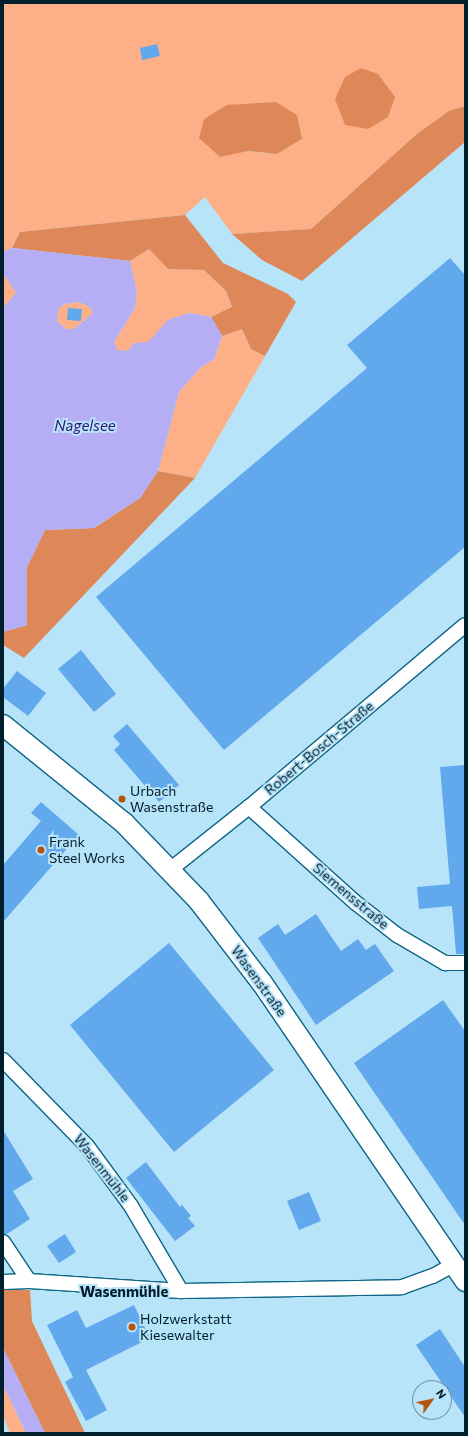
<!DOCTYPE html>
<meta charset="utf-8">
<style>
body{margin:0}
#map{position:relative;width:468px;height:1436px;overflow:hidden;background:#b8e4f9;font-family:Commissioner,sans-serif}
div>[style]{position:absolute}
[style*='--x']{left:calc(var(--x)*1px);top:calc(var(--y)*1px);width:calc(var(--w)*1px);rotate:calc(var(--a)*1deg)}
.green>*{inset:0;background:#fdb087}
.forest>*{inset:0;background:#de8859}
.water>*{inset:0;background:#b6aef4}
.building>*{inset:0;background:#61a8ec}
.roads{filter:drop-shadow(1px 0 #0d6685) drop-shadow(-1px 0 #0d6685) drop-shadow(0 1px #0d6685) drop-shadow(0 -1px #0d6685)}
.street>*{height:14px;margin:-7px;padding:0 7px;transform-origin:7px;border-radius:7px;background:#fff}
.secondary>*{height:20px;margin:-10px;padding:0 10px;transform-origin:10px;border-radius:10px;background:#fff}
.dots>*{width:11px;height:11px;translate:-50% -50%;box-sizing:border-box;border:2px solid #b8e4f9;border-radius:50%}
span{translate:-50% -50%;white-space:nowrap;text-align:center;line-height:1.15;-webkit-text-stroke:4px #b8e4f9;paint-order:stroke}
.street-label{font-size:14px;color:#001e2b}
.poi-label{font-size:14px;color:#001e2b}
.left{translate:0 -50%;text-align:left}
.water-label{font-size:15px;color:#341578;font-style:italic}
.neighbourhood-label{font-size:15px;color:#001e2b;font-weight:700}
.frame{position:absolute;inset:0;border:4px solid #001e2b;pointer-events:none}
.north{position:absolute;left:412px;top:1380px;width:40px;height:40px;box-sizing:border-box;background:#b8e4f9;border:1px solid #6e95a7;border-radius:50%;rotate:57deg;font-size:11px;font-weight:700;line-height:16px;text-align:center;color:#001e2b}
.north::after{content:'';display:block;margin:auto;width:14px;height:18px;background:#b4540e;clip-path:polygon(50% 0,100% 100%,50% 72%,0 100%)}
</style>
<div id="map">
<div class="green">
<div style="clip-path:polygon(evenodd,3px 3px,465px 3px,465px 106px,449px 111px,418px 133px,311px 229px,232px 234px,205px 197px,185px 215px,20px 232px,12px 248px,3px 252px,3px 3px,302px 139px,277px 154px,247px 151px,302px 139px)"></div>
<div style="clip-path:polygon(149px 249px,168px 269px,204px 270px,226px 291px,232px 308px,211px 317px,189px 313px,168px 320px,148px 343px,134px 343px,128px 351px,117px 350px,114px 342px,135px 308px,137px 293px,130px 261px)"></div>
<div style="clip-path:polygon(3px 273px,16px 293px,3px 308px)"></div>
<div style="clip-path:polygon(79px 302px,90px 307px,93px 313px,74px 329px,66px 329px,57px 321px,58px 309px,65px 304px)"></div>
<div style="clip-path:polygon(242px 329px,251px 349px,265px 356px,195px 478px,158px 471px,179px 392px,200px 368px,214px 359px,222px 336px)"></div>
<div style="clip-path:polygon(3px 1385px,26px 1433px,10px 1433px,3px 1416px)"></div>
</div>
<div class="forest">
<div style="clip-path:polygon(361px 68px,378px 74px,395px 97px,388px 117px,368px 129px,345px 125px,335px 99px,345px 77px)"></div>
<div style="clip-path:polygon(276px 102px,297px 115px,302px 139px,277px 154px,248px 151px,220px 157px,199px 138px,204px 119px,227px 105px)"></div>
<div style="clip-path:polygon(465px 106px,465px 142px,302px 281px,262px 260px,232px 234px,311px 229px,418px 133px,449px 111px)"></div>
<div style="clip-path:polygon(185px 215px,223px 263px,288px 294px,296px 302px,265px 356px,251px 349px,242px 329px,222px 336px,211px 317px,232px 307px,226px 291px,204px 270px,168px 269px,149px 249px,130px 261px,12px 248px,20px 232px)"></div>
<div style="clip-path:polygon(158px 471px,195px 478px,24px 658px,3px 645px,3px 632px,27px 625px,27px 567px,45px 530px,94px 528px,140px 498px)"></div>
<div style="clip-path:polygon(3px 1290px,30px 1290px,32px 1321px,85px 1433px,45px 1433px,3px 1348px)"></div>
</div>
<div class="water">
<div style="clip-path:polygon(evenodd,12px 248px,130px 261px,137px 293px,135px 308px,114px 342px,117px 350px,128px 351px,134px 343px,148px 342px,168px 320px,189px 313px,211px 317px,222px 336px,214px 359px,200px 368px,179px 392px,158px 471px,140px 498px,93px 528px,45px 530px,27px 567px,27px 625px,3px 632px,3px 308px,16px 293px,3px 273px,3px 252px,12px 248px,79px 302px,90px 307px,93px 313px,74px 329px,66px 329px,57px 321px,58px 309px,65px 304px,79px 302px)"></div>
<div style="clip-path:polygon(3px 1348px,45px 1433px,26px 1433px,3px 1385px)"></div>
</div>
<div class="building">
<div style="clip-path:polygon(157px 44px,160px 56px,142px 60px,140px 48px)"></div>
<div style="clip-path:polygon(450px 258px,465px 275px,465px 547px,224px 750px,96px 597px,367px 368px,347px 345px)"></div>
<div style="clip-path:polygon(68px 308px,82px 309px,81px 321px,67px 320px)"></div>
<div style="clip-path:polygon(81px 650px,116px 694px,94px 712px,58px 669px)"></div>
<div style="clip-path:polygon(17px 671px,46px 693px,28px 716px,3px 697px,3px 689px)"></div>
<div style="clip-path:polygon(127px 724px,179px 785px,159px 802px,114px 750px,120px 744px,113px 736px)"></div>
<div style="clip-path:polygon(465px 765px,465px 954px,456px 954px,452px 906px,419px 909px,417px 887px,450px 884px,440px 767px)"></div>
<div style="clip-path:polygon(41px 802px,79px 835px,3px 922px,3px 865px,41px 821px,31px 813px)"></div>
<div style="clip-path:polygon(316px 914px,341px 951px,358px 939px,366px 950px,375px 944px,394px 971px,316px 1025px,258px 938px,278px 924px,285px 935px)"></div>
<div style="clip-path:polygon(169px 943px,274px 1070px,174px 1152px,70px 1025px)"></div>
<div style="clip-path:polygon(443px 1000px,465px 1031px,465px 1225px,354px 1063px)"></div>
<div style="clip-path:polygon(3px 1130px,33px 1179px,13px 1191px,30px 1219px,7px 1234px,3px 1234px)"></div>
<div style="clip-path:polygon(146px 1162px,180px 1207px,182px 1205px,191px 1216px,188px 1218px,195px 1226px,175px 1241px,126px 1178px)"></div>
<div style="clip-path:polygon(309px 1192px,321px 1221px,299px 1230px,287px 1201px)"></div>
<div style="clip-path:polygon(65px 1234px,76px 1252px,59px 1263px,47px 1246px)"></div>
<div style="clip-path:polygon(134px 1305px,150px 1338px,86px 1370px,107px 1410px,86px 1421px,65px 1382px,73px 1377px,47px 1325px,77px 1310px,86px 1328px)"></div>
<div style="clip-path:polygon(440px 1329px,465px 1367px,465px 1417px,416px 1345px)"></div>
</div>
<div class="roads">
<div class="street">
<div style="--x:249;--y:807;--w:144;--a:41.9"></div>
<div style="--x:356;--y:903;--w:52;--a:38"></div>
<div style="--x:397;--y:935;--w:56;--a:30.3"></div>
<div style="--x:445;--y:963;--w:20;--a:0"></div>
<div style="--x:171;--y:869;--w:100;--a:-38.5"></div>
<div style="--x:249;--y:807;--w:282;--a:-40.1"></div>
<div style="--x:3;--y:1060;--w:120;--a:45.7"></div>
<div style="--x:87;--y:1146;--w:74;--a:53.7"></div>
<div style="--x:131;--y:1206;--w:99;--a:59.5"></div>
<div style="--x:3;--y:1242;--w:47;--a:56.3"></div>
<div style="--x:3;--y:1282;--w:26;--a:-2"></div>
<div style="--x:29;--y:1281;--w:152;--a:3.8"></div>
<div style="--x:181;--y:1291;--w:221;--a:-1"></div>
<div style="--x:402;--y:1287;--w:33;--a:-20"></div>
<div style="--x:433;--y:1276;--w:23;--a:-29"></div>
</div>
<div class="secondary">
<div style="--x:3;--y:725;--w:156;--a:39"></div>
<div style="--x:124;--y:823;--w:108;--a:46.1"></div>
<div style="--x:199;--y:901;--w:103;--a:52.5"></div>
<div style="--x:262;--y:983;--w:361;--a:55.7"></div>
</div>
</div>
<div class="dots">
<div style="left:122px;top:799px;background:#b4540e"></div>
<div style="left:41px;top:850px;background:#b4540e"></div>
<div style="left:132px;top:1327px;background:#b4540e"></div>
</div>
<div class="street-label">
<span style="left:319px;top:748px;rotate:-40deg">Robert-Bosch-Straße</span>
<span style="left:351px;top:896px;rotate:40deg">Siemensstraße</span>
<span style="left:259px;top:981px;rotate:54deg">Wasenstraße</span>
<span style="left:102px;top:1168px;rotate:52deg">Wasenmühle</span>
</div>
<div class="poi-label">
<span class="left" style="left:130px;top:799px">Urbach<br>Wasenstraße</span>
<span class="left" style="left:49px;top:850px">Frank<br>Steel Works</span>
<span class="left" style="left:140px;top:1327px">Holzwerkstatt<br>Kiesewalter</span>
</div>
<div class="water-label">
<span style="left:85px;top:426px">Nagelsee</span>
</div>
<div class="neighbourhood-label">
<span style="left:124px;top:1292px">Wasenmühle</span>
</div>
<div class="frame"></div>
<div class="north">N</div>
</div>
